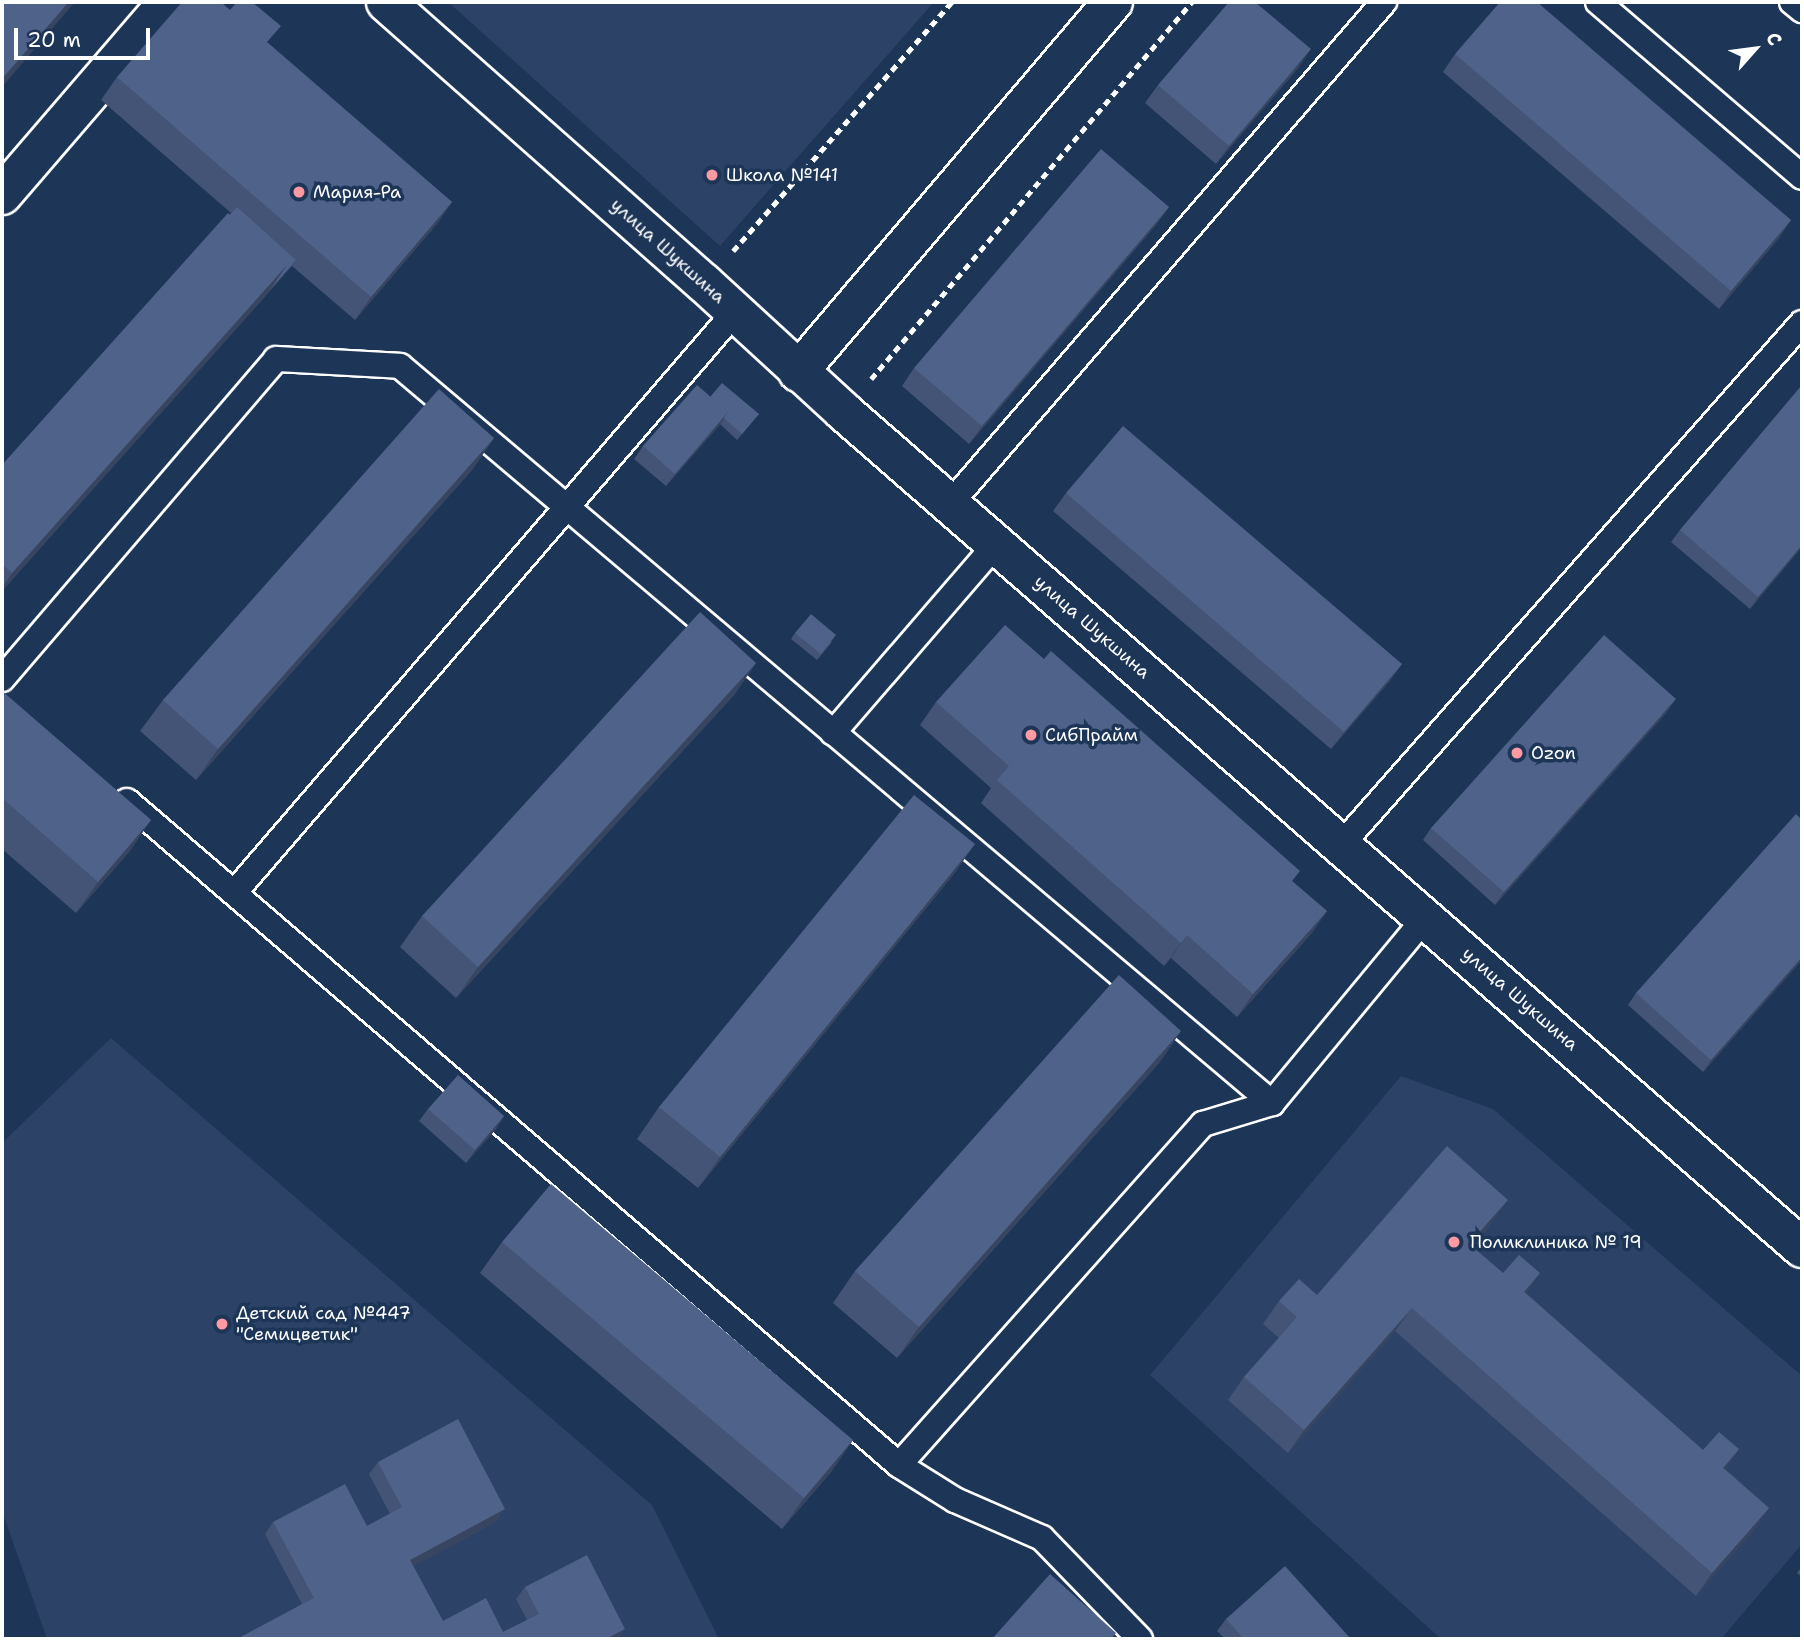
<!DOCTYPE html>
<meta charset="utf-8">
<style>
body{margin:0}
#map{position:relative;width:1804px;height:1641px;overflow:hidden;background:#1d3557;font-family:"Shantell Sans",sans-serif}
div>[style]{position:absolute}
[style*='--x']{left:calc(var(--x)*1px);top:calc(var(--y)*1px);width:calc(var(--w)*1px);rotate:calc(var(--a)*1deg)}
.built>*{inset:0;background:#2c4266}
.path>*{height:4.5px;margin-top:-2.25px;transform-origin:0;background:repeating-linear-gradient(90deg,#fff 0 7px,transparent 0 12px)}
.roads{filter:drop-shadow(2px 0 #fff) drop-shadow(-2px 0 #fff) drop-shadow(0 2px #fff) drop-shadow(0 -2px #fff)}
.lane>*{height:24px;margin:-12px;padding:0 12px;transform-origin:12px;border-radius:12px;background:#1d3557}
.street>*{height:38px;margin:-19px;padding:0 19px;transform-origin:19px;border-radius:19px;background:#1d3557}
.wall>*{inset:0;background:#445476}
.shaded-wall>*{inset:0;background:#374560}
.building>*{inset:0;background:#4f6289}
.dots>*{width:19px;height:19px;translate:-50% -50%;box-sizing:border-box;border:4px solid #1d3557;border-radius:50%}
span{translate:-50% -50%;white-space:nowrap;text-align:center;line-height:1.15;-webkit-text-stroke:7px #1d3557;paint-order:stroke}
.poi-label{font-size:18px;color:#fff}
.left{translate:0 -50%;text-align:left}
.street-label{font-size:18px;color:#fff}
.frame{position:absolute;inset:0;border:4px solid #fff;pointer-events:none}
.north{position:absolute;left:1720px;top:14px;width:70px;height:70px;-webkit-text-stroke:5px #1d3557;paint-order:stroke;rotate:62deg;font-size:19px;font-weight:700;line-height:28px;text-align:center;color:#fff}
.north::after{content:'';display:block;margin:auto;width:24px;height:32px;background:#fff;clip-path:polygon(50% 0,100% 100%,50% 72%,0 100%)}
.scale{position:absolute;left:14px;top:28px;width:136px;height:32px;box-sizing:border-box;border:4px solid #fff;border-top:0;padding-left:9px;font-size:21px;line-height:24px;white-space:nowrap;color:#fff;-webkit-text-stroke:5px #1d3557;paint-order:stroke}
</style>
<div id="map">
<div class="built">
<div style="clip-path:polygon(448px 2px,934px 2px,720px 246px)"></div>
<div style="clip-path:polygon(111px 1038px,652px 1505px,719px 1639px,47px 1639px,2px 1511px,2px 1143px)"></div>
<div style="clip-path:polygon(1401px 1076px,1493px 1109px,1802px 1376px,1802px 1544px,1721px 1639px,1441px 1639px,1150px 1375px)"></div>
</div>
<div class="path">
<div style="--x:733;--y:251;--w:332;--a:-48.7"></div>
<div style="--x:871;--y:379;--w:495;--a:-49.6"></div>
</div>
<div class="roads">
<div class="lane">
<div style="--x:1598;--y:2;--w:269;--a:40.6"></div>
<div style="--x:1792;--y:2;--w:13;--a:39"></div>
<div style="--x:950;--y:504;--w:664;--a:-49.16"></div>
<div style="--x:2;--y:679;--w:421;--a:-49.4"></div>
<div style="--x:276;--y:359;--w:124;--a:3.2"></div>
<div style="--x:400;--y:366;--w:1142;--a:40.2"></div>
<div style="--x:833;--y:733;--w:250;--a:-49.2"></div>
<div style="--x:127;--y:801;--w:1018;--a:40.7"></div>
<div style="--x:899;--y:1465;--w:66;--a:32"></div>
<div style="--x:955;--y:1500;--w:95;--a:23.6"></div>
<div style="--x:1042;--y:1538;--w:141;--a:45.9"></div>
<div style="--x:1342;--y:844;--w:695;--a:-48.56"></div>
<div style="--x:234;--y:893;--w:767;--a:-49.23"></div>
<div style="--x:899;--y:1465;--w:457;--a:-48.3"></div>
<div style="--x:1203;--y:1124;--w:72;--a:-16.9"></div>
<div style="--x:1272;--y:1103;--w:241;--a:-50.4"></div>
</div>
<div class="street">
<div style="--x:386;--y:2;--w:424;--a:41.5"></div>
<div style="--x:704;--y:283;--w:189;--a:42.6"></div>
<div style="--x:843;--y:411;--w:1273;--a:41.11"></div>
<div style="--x:2;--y:195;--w:255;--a:-49.3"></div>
<div style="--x:798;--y:372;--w:486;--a:-49.6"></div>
</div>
</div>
<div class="wall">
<div style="clip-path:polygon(269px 44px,452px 202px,436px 225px,355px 320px,292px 266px,2px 591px,2px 465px,231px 213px,101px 100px,117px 77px)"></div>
<div style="clip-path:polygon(1455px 54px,1791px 220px,1779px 238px,1719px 309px,1443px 72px)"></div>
<div style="clip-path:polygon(1299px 67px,1216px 164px,1145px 103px,1158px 85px)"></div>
<div style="clip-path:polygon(1169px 207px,1156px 225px,969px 444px,902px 386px,914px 368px)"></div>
<div style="clip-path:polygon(1802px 385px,1802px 547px,1750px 609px,1671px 542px,1680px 530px)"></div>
<div style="clip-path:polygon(710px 397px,759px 414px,737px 440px,720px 424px,666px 486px,634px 459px,643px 446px)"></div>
<div style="clip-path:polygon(494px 438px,472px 470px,196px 780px,140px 731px,163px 700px)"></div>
<div style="clip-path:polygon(1066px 493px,1402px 664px,1389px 682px,1331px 749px,1053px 511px)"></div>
<div style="clip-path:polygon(795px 633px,832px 642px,817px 660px,791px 639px)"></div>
<div style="clip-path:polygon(756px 663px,734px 695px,456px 998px,400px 947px,422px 916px)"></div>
<div style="clip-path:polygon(2px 691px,151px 820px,129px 852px,76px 913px,2px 849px)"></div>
<div style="clip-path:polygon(936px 702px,1293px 882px,1327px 911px,1311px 934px,1237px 1017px,1171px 958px,1164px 966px,981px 803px,991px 788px,920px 725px)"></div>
<div style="clip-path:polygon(1667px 712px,1495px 905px,1423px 840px,1431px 828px)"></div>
<div style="clip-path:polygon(1802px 820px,1802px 960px,1703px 1072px,1628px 1005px,1636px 993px)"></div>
<div style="clip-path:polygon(975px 844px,953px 875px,698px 1188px,637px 1139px,659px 1107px)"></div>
<div style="clip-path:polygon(1181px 1031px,1159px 1063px,897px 1358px,833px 1303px,855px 1271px)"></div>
<div style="clip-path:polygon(428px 1109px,504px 1116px,496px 1129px,466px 1163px,419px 1121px)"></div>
<div style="clip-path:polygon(1492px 1223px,1472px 1246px,1503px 1273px,1540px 1273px,1526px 1293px,1703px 1450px,1739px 1449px,1725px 1469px,1769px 1508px,1753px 1531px,1696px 1596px,1395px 1331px,1288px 1453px,1228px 1400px,1244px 1377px,1279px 1338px,1263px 1324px,1279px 1301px,1317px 1295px)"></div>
<div style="clip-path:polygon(502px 1242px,853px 1440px,831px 1472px,782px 1529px,480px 1273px)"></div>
<div style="clip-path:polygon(378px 1462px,496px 1522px,413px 1566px,443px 1621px,503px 1632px,527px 1620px,516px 1599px,525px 1587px,625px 1629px,237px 1639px,302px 1604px,265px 1534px,273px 1522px,367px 1526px,390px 1514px,369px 1474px)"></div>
<div style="clip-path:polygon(1802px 1566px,1802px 1577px,1797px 1573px)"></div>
<div style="clip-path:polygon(1226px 1619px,1351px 1639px,1225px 1639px,1217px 1631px)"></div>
</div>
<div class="shaded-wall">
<div style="clip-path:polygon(69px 2px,75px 2px,2px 87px,2px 79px)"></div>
<div style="clip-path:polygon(1311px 49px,1299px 67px,1216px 164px,1229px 146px)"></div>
<div style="clip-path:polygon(452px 202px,436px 225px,355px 320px,371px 297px)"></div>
<div style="clip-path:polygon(1169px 207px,1156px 225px,969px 444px,982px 426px)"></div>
<div style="clip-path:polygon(1791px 220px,1779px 238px,1719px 309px,1731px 291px)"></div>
<div style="clip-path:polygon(296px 260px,265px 297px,2px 591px,2px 588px,12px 573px,287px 265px)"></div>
<div style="clip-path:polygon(728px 412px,720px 425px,666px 486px,675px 474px)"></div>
<div style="clip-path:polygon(494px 438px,472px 470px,196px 780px,218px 749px)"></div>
<div style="clip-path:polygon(1802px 545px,1802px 547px,1750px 609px,1758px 597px)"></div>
<div style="clip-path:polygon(756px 663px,734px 695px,456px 998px,478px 967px)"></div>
<div style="clip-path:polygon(1402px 664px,1389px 682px,1331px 749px,1344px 732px)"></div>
<div style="clip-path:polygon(1676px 699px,1667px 712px,1495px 905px,1504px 892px)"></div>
<div style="clip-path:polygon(151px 820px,129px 852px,76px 913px,98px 882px)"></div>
<div style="clip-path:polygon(975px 844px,953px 875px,698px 1188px,720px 1157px)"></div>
<div style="clip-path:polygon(1327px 911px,1311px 934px,1237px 1017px,1253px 994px)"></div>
<div style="clip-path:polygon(1187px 935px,1171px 958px,1164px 966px,1181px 943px)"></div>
<div style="clip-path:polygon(1802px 957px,1802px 960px,1703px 1072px,1711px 1060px)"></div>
<div style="clip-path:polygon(1181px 1031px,1159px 1063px,897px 1358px,919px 1327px)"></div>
<div style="clip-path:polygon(504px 1116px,496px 1129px,466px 1163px,475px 1150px)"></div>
<div style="clip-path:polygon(1508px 1200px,1492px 1223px,1453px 1267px,1469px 1244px)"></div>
<div style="clip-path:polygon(1540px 1273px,1524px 1296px,1524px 1292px)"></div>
<div style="clip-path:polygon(1412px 1308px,1395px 1331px,1288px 1453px,1304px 1430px)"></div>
<div style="clip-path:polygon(853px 1440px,831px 1472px,782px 1529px,804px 1498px)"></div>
<div style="clip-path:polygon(1739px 1449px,1723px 1472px,1723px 1468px)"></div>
<div style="clip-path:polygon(1769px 1508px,1753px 1531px,1696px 1596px,1712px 1573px)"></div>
<div style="clip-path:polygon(505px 1509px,496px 1522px,402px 1572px,410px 1560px)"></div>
<div style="clip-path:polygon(625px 1629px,618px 1639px,606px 1639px)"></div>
</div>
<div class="building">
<div style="clip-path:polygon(2px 2px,69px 2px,2px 79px)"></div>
<div style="clip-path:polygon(182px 2px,221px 2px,230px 10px,237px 2px,252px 2px,281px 26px,267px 42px,452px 202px,371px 297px,117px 77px)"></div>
<div style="clip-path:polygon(1229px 2px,1255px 2px,1311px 49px,1229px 146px,1158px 85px)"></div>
<div style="clip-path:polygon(1500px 2px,1537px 2px,1791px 220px,1731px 291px,1455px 54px)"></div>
<div style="clip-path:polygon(1101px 149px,1169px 207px,982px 426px,914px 368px)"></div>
<div style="clip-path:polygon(237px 207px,296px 260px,270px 290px,287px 265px,230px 215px)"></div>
<div style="clip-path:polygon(228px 213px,287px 265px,12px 573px,2px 564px,2px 465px)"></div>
<div style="clip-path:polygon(722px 383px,759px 414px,742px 434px,724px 418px,728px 412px,710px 397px)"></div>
<div style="clip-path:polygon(697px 385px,728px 412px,675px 474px,643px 446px)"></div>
<div style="clip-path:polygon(1802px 385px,1802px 545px,1758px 597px,1680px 530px)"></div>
<div style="clip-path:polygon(439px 389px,494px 438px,218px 749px,163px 700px)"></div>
<div style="clip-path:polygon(1123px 426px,1402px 664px,1344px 732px,1066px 493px)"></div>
<div style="clip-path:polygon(700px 612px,756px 663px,478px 967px,422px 916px)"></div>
<div style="clip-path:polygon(811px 614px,836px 635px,821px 654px,795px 633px)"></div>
<div style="clip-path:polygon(1005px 625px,1044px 659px,1051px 651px,1300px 871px,1292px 881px,1327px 911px,1253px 994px,1187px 935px,1181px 943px,997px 780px,1009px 766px,936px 702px)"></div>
<div style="clip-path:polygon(1604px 635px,1676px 699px,1504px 892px,1431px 828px)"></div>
<div style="clip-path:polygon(2px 691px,151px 820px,98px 882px,2px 798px)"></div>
<div style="clip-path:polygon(914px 795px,975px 844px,720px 1157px,659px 1107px)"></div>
<div style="clip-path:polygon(1796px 814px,1802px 820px,1802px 957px,1711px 1060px,1636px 993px)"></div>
<div style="clip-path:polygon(1119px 975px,1181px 1031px,919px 1327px,855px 1271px)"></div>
<div style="clip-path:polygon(458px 1075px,504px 1116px,475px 1150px,428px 1109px)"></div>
<div style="clip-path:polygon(1447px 1146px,1508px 1200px,1469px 1244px,1503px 1273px,1519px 1255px,1540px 1273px,1524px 1292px,1703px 1450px,1719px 1432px,1739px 1449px,1723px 1468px,1769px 1508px,1712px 1573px,1412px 1308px,1304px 1430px,1244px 1377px,1297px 1317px,1279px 1301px,1299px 1279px,1317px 1295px)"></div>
<div style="clip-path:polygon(551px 1184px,853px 1440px,804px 1498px,502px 1242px)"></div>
<div style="clip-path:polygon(458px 1419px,505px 1509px,410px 1560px,443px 1621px,486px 1598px,503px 1632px,539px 1614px,525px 1587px,587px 1555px,625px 1629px,606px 1639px,237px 1639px,314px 1598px,273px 1522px,345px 1484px,367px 1526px,402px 1507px,378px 1462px)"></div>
<div style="clip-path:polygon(1285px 1566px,1351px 1639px,1244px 1639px,1226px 1619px)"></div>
<div style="clip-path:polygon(1050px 1574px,1116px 1633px,1111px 1639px,992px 1639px)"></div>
</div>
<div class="dots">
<div style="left:712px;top:175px;background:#ff9aa2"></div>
<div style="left:299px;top:192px;background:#ff9aa2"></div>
<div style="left:1031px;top:735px;background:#ff9aa2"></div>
<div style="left:1517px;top:753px;background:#ff9aa2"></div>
<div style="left:1454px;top:1242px;background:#ff9aa2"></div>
<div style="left:222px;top:1324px;background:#ff9aa2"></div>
</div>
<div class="poi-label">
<span class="left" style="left:726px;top:175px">Школа №141</span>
<span class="left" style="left:313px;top:192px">Мария-Ра</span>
<span class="left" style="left:1045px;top:735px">СибПрайм</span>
<span class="left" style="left:1531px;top:753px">Ozon</span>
<span class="left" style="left:1470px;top:1242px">Поликлиника № 19</span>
<span class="left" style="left:236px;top:1324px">Детский сад №447<br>"Семицветик"</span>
</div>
<div class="street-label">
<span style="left:668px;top:251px;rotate:42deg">улица Шукшина</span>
<span style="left:1092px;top:627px;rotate:41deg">улица Шукшина</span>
<span style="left:1520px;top:999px;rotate:41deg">улица Шукшина</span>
</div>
<div class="frame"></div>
<div class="north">С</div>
<div class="scale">20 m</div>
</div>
